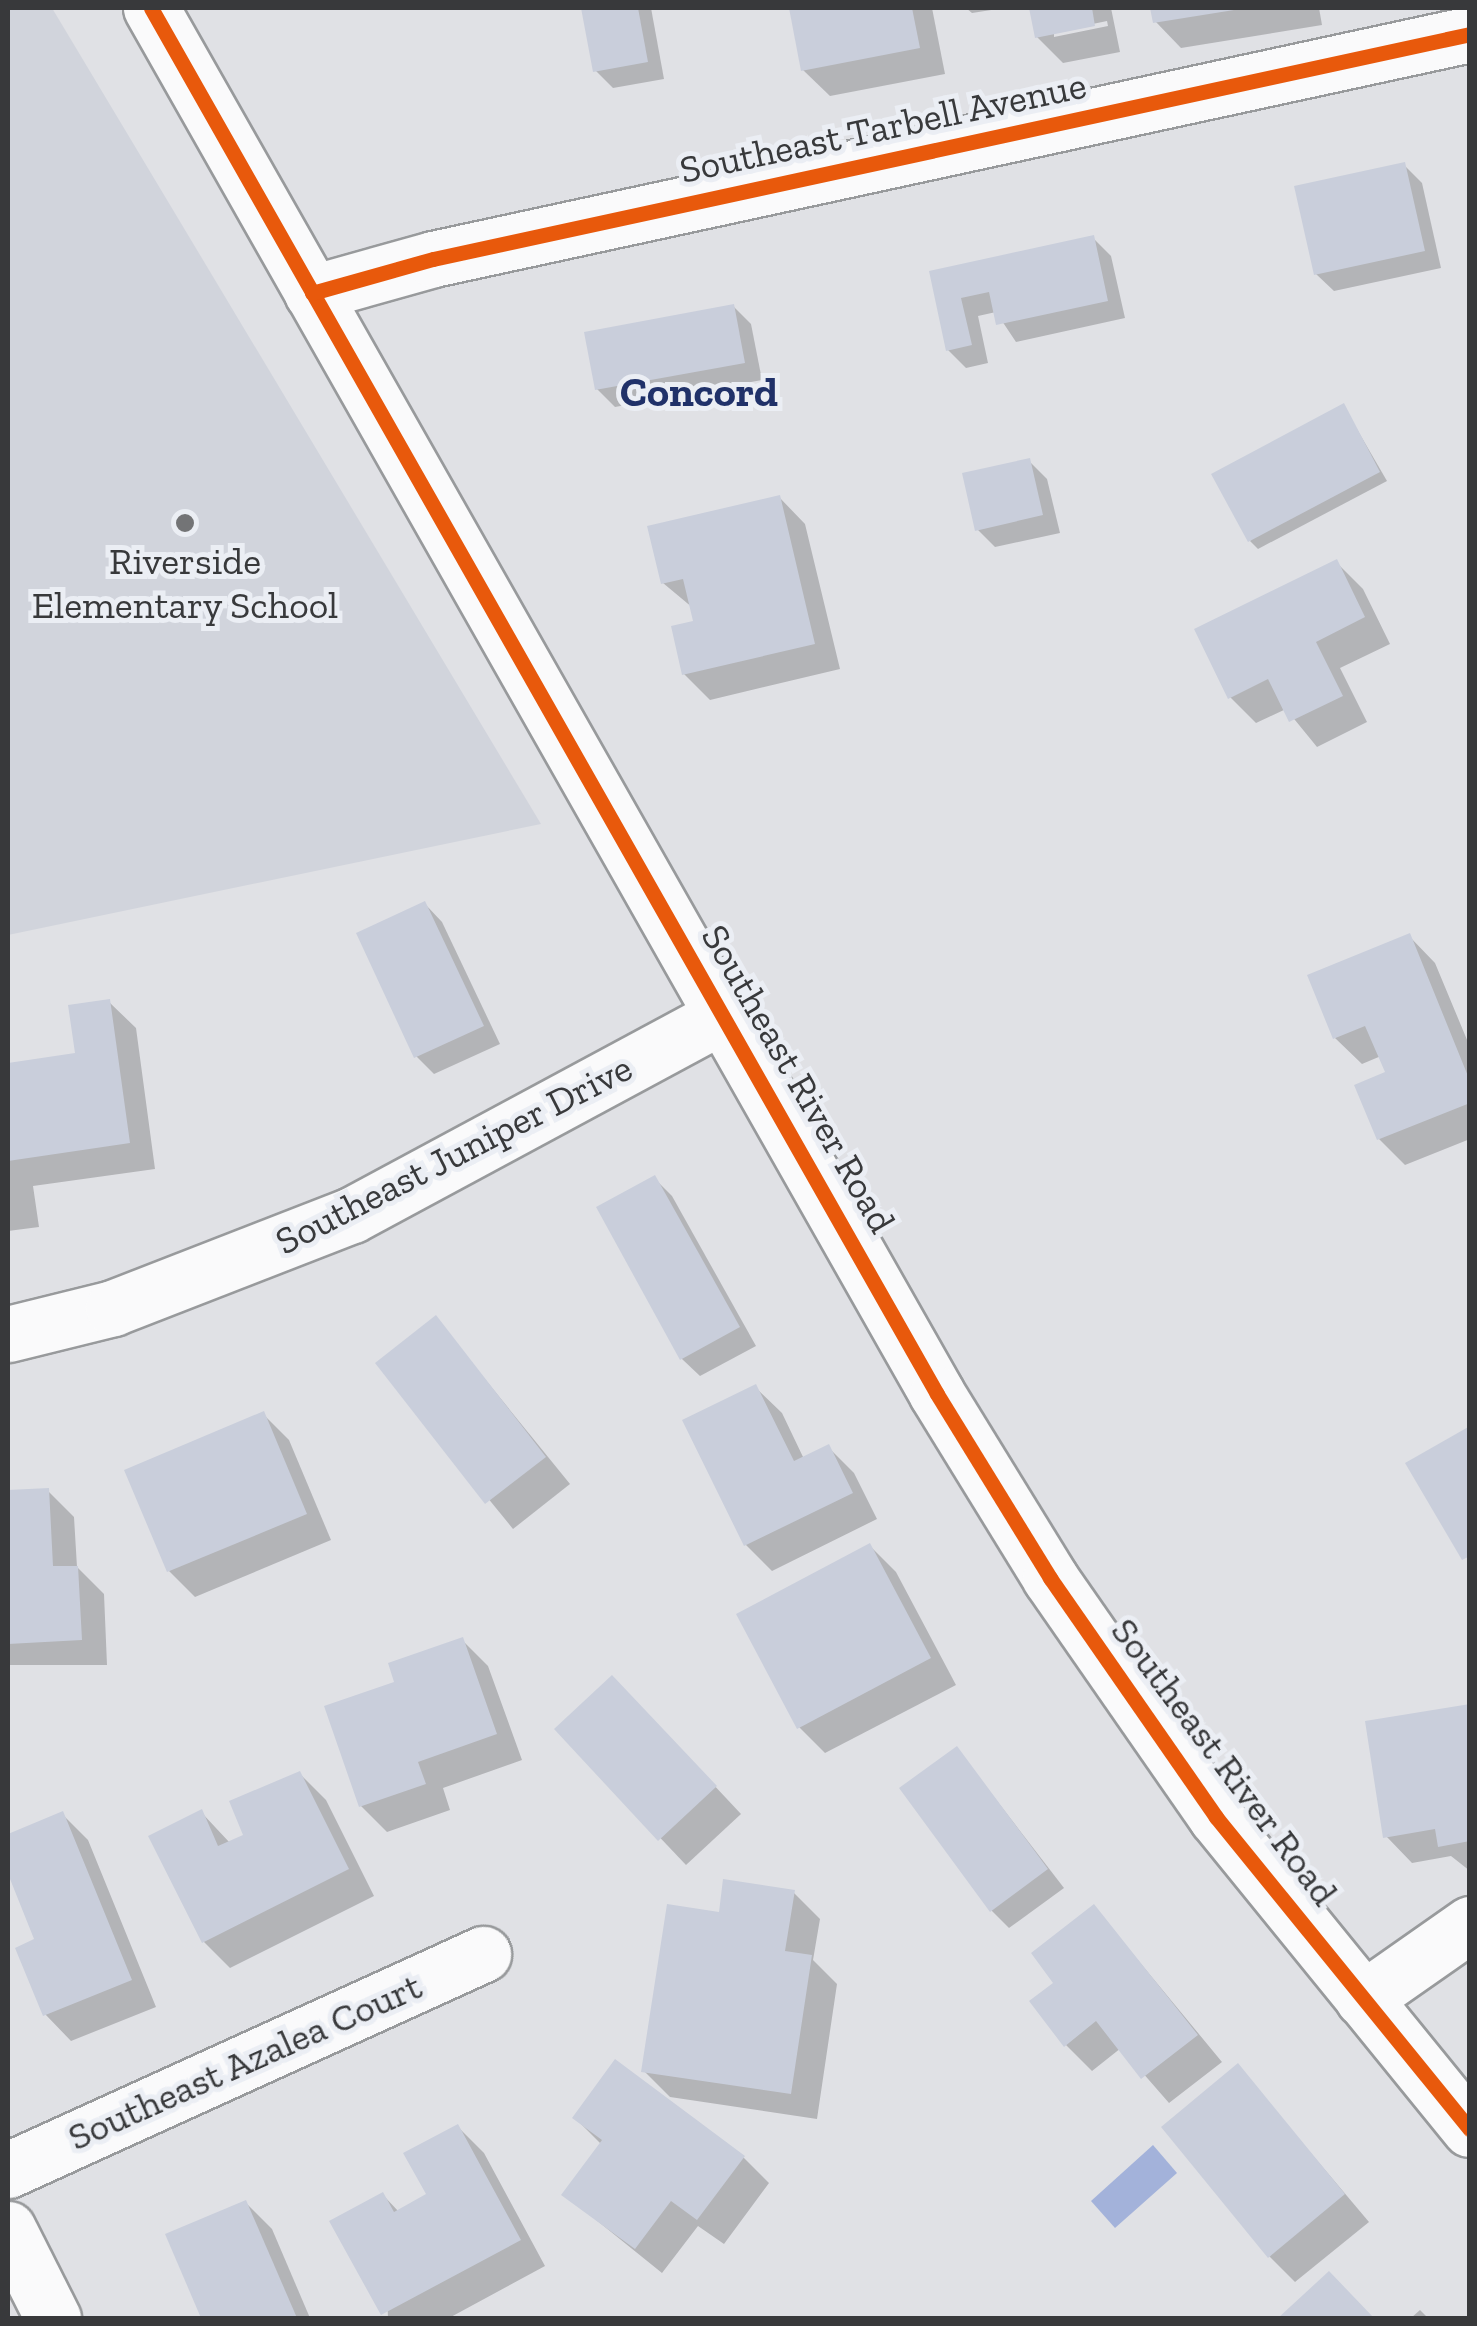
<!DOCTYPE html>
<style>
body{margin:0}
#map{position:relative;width:1477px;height:2326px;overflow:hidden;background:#e0e1e5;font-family:"Zilla Slab",serif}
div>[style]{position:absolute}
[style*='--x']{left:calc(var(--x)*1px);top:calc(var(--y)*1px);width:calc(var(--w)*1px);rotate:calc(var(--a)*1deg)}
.built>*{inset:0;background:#d1d4dc}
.water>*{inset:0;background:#a3b2da}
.shadow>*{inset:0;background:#0003}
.building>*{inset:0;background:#c9cedb}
.roads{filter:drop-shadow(2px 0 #989a9c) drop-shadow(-2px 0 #989a9c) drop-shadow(0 2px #989a9c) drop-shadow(0 -2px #989a9c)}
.minor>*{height:55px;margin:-27.5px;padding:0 27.5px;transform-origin:27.5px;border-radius:27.5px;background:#fafafb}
.cycleway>*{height:15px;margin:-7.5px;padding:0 7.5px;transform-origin:7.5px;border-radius:7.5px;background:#e8590c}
.dots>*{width:28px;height:28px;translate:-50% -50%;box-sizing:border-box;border:5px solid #ebeef4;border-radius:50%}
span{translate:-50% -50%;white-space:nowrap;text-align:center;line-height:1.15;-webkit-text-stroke:10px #ebeef4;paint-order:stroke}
.street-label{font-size:38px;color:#38393b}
.poi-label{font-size:38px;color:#38393b}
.quarter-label{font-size:42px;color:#203169;font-weight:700}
.frame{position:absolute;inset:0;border:10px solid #38393b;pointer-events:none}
</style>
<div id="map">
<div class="built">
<div style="clip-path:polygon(8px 8px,52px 8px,541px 824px,8px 935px)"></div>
</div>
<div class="water">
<div style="clip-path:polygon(1153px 2145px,1177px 2173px,1115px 2228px,1091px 2201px)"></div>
</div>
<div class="shadow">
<div style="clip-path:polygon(584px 8px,651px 8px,664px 79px,613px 88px,595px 70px)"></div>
<div style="clip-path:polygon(792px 8px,932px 8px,945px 74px,830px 96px,803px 70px)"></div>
<div style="clip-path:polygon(966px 8px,1004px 8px,972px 13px)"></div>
<div style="clip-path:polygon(evenodd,1031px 8px,1111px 8px,1120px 52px,1063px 63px,1037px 37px,1031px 8px,1107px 21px,1108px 26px,1054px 37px,1054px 32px,1107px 21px)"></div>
<div style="clip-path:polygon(1153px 8px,1319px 8px,1322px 25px,1181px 48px,1155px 21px)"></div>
<div style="clip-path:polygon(1404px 165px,1422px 183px,1441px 268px,1334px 291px,1316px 274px)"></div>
<div style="clip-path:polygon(1093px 238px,1111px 256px,1125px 318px,1016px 342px,996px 312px,978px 316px,988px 363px,966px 368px,948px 350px,932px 273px)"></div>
<div style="clip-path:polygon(733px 306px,751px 324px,762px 380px,615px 407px,597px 389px)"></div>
<div style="clip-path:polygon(1344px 407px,1387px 481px,1258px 549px,1250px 541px)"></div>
<div style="clip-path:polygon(1029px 461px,1047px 479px,1060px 533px,995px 547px,977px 529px)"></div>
<div style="clip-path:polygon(779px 497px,805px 524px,840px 669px,710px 700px,684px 674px,696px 623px,693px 608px,663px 583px)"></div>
<div style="clip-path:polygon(1336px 562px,1363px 589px,1390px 644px,1340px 668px,1367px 722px,1317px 747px,1286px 709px,1256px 723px,1230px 697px)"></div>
<div style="clip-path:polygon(425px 904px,442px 922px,500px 1044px,434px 1074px,416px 1056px)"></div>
<div style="clip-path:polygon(1409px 936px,1435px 963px,1470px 1047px,1470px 1139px,1405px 1165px,1379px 1139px,1388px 1074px,1381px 1056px,1362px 1064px,1335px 1038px)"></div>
<div style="clip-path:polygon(109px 1002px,136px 1028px,155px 1169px,33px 1186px,39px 1227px,8px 1231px,8px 1065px,78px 1055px)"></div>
<div style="clip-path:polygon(654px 1178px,672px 1196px,756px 1346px,700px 1376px,682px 1359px)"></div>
<div style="clip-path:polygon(436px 1319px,570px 1484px,513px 1529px,378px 1363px)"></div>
<div style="clip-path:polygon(755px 1387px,782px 1413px,804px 1459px,828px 1447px,854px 1473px,877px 1519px,772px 1571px,746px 1545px)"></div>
<div style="clip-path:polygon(263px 1414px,289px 1440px,331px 1540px,195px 1597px,169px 1571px)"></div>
<div style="clip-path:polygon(48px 1491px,74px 1517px,77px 1567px,104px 1594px,107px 1665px,8px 1665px,8px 1493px)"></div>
<div style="clip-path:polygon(870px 1546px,896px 1572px,956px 1685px,825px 1753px,799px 1727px)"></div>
<div style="clip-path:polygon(462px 1640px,488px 1666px,522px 1760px,443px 1788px,450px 1810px,387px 1832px,361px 1806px,397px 1683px)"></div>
<div style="clip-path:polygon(638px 1704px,741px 1814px,686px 1865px,557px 1729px)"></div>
<div style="clip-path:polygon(1470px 1706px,1470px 1871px,1451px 1856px,1412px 1863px,1386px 1836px)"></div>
<div style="clip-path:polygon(957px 1749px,1064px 1888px,1009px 1928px,992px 1911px)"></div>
<div style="clip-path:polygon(300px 1774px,326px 1800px,374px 1896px,230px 1968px,204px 1942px,201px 1812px,230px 1843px,247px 1837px)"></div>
<div style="clip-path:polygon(62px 1814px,88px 1840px,156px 2007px,71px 2041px,45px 2014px,37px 1941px,8px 1867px,8px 1836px)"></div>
<div style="clip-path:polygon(793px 1892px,820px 1919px,813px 1960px,837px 1984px,817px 2119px,670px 2097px,644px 2071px,721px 1915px)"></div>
<div style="clip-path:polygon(1094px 1907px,1222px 2062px,1169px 2103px,1121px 2048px,1092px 2071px,1066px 2045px,1057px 1983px)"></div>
<div style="clip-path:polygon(1238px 2067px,1369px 2222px,1295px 2282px,1269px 2256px)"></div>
<div style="clip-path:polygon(575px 2118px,743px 2157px,769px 2183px,724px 2244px,698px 2226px,662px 2273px,564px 2194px,601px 2144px)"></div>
<div style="clip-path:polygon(458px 2127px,484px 2153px,545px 2266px,449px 2318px,388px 2318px,383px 2195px,399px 2212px,429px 2195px)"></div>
<div style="clip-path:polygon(246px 2203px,272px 2229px,310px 2318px,204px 2318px,169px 2235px)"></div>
<div style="clip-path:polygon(1420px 2310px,1428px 2318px,1411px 2318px)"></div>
</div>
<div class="building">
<div style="clip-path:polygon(581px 8px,638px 8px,648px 62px,593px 72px)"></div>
<div style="clip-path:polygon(789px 8px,912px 8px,920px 48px,801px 71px)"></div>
<div style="clip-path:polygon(1029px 8px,1092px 8px,1095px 26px,1035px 38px)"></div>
<div style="clip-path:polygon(1150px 8px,1234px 8px,1234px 10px,1153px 23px)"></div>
<div style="clip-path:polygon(1405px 162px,1425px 251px,1314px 275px,1294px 186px)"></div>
<div style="clip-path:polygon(1094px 235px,1108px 301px,996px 325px,989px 292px,961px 298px,972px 345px,946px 351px,929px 271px)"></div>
<div style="clip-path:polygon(734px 304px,745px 363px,595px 390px,584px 332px)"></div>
<div style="clip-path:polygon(1344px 403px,1380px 472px,1248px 542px,1211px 474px)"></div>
<div style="clip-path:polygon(1030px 458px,1043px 515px,975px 531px,962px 473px)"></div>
<div style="clip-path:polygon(780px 495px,815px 644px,682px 675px,671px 626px,693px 621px,683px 579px,661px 584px,647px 526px)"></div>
<div style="clip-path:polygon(1337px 559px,1365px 617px,1316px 642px,1343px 696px,1289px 722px,1268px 679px,1228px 699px,1194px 629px)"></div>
<div style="clip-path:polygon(425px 901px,484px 1026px,414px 1058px,356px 933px)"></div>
<div style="clip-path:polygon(1410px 933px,1470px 1081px,1470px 1103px,1377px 1140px,1354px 1085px,1385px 1072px,1365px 1026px,1333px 1039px,1307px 975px)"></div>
<div style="clip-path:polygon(110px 999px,130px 1143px,8px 1161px,8px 1063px,75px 1053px,68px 1005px)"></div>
<div style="clip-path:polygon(655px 1175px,740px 1327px,680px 1360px,596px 1207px)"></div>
<div style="clip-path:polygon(436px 1315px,546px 1457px,485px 1504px,375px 1363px)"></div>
<div style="clip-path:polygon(756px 1384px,794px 1461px,829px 1444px,853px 1493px,744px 1546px,682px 1420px)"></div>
<div style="clip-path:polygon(264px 1411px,307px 1514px,167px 1572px,124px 1470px)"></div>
<div style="clip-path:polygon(1470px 1426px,1470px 1556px,1462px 1560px,1405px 1463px)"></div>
<div style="clip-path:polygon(49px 1488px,53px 1566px,78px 1566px,82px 1640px,8px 1644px,8px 1490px)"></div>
<div style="clip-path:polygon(870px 1543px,931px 1658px,797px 1729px,736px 1614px)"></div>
<div style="clip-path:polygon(463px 1637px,497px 1734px,418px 1762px,426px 1784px,359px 1807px,324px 1706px,394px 1682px,388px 1663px)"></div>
<div style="clip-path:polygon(612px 1675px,717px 1786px,658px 1841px,554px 1729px)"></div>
<div style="clip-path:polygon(1470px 1704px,1470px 1841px,1438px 1847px,1435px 1829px,1383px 1838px,1365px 1721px)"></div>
<div style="clip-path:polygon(957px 1746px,1048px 1869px,990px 1912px,899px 1788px)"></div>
<div style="clip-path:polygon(300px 1771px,349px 1869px,202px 1943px,148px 1836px,202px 1809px,218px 1846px,243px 1835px,229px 1801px)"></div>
<div style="clip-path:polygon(63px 1811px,132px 1980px,43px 2016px,15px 1948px,34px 1939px,8px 1874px,8px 1834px)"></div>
<div style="clip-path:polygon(723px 1879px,795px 1890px,785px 1951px,812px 1955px,791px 2094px,641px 2072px,667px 1904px,719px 1912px)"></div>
<div style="clip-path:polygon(1094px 1904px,1198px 2035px,1141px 2079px,1096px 2021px,1064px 2047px,1029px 2001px,1053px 1983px,1031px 1953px)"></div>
<div style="clip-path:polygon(615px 2059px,745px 2156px,697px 2220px,671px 2201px,635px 2249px,561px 2195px,602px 2140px,572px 2118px)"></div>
<div style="clip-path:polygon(1238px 2063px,1345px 2194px,1268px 2258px,1161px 2127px)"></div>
<div style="clip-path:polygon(458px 2124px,521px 2240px,381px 2315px,329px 2221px,383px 2192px,394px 2212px,426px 2194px,403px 2153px)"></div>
<div style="clip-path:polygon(246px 2200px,297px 2318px,201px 2318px,165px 2234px)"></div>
<div style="clip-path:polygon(1329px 2271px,1374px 2318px,1278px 2318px)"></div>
</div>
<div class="roads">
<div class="minor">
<div style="--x:151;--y:8;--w:1593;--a:60.44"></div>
<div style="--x:937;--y:1394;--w:216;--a:58.4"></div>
<div style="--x:1050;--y:1578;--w:291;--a:55.2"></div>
<div style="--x:1216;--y:1817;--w:402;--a:50.9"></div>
<div style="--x:312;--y:293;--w:126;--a:-15.7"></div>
<div style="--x:433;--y:259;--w:1061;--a:-12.24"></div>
<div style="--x:8;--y:1334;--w:108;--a:-13.9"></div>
<div style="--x:113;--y:1308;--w:256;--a:-21.3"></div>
<div style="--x:352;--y:1215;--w:422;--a:-28.3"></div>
<div style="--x:1363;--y:1999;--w:131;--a:-35"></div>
<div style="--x:8;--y:2170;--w:522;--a:-24.45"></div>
<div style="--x:8;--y:2229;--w:100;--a:63.2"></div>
</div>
</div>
<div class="cycleway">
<div style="--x:151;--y:8;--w:1593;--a:60.44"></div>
<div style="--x:937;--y:1394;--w:216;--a:58.4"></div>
<div style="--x:1050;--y:1578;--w:291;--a:55.2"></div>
<div style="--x:1216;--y:1817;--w:402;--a:50.9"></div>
<div style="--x:312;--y:293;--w:126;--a:-15.7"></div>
<div style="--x:433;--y:259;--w:1061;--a:-12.24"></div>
</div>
<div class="dots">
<div style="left:185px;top:523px;background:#737476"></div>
</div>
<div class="street-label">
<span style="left:883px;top:128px;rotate:-12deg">Southeast Tarbell Avenue</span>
<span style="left:798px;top:1079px;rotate:60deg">Southeast River Road</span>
<span style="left:454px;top:1155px;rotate:-27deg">Southeast Juniper Drive</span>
<span style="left:1224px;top:1762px;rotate:53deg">Southeast River Road</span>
<span style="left:245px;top:2062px;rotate:-24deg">Southeast Azalea Court</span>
</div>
<div class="poi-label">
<span style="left:185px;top:584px">Riverside<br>Elementary School</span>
</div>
<div class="quarter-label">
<span style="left:699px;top:392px">Concord</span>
</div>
<div class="frame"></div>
</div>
